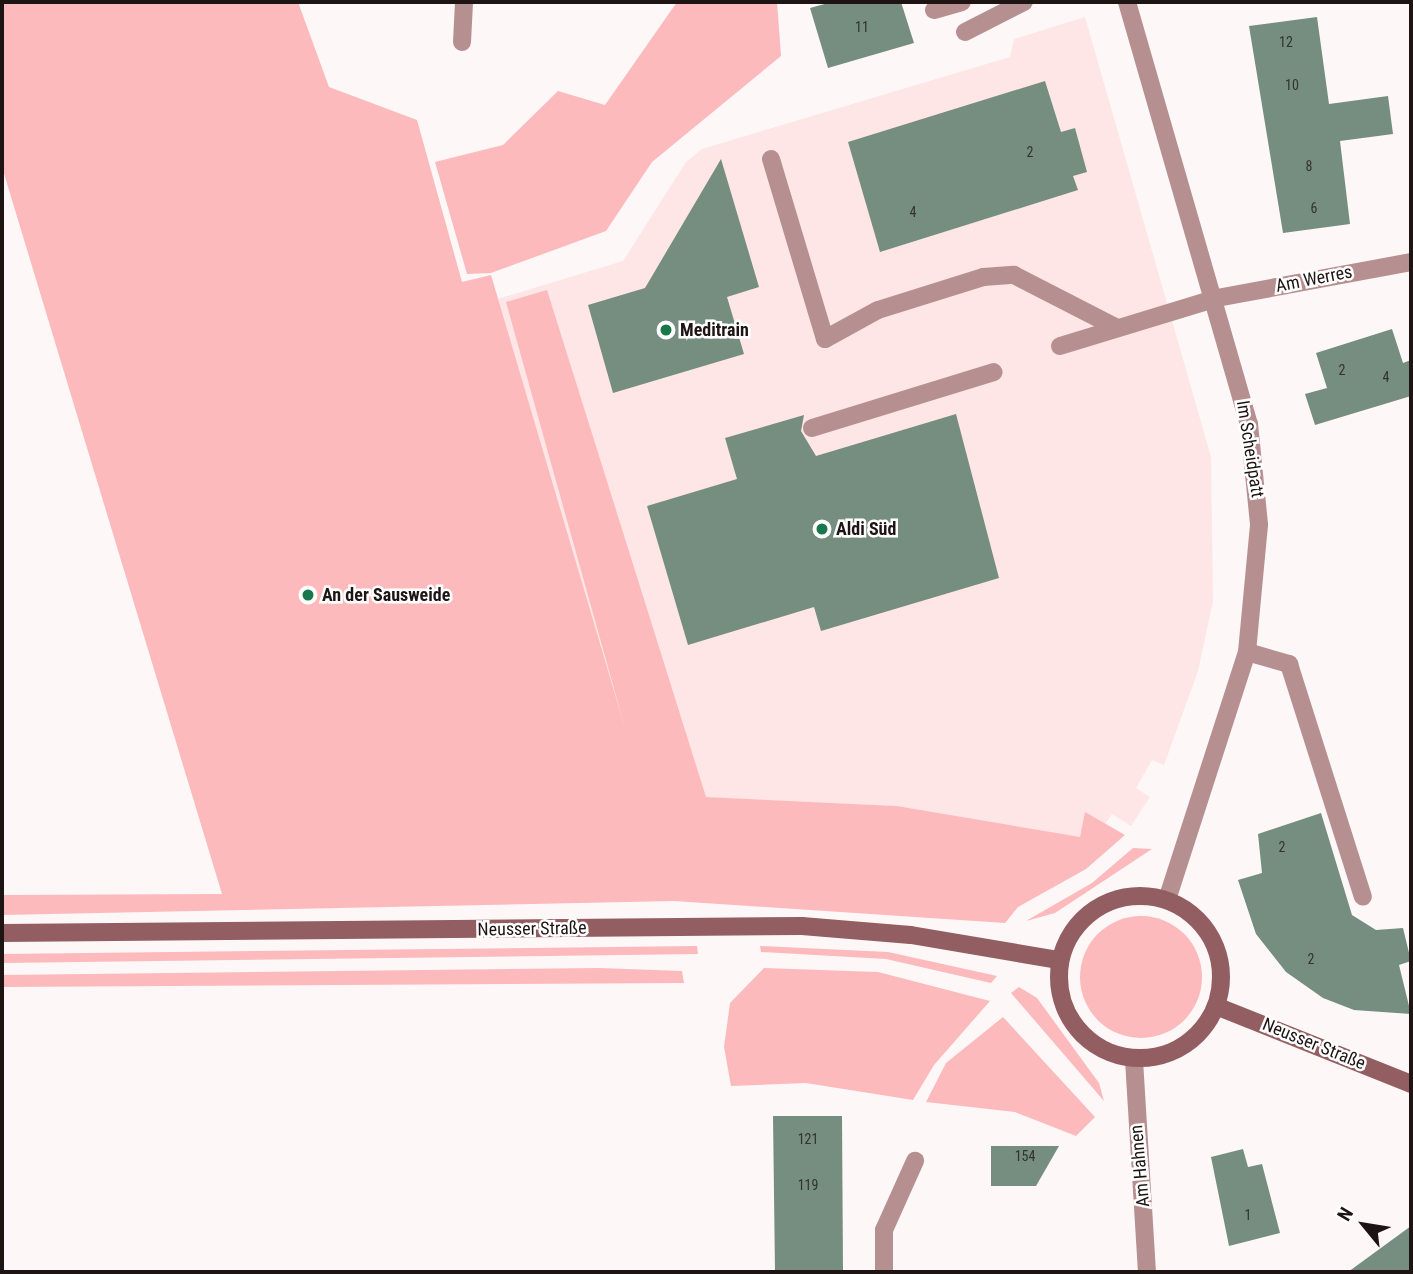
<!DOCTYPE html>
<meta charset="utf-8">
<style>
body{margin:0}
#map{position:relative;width:1413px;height:1274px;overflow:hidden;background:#fdf7f7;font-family:"Roboto Condensed",sans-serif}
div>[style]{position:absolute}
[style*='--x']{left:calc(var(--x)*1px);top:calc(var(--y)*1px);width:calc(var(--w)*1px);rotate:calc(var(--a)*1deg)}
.built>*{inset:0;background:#fee5e6}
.green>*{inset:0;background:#fcbabc}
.round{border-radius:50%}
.building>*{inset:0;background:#768e7f}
.lane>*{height:18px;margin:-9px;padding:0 9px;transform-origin:9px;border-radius:9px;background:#b69091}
.street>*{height:18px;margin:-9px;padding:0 9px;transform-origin:9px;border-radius:9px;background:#b69091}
.secondary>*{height:18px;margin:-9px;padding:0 9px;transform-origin:9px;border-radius:9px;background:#935e61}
.secondary>.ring{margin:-9px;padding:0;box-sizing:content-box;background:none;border:18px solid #935e61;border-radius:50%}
.dots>*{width:19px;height:19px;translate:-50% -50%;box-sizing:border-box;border:4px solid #fff;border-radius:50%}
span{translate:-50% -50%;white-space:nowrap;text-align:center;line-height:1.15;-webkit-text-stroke:5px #fff;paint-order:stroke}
.number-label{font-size:14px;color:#34322f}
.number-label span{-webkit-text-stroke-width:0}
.street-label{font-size:18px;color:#1e1414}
.poi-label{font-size:18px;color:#1e1414;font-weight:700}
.left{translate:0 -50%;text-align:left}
.frame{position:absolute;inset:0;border:4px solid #1e1414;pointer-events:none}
.north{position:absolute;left:1329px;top:1190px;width:70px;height:70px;-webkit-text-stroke:5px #fff;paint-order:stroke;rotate:300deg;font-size:19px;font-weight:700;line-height:28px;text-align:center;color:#1e1414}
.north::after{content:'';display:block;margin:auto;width:24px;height:32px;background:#1e1414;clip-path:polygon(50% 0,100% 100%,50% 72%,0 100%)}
</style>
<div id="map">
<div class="built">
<div style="clip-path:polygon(1085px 17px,1211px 457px,1213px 601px,1198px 671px,1164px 765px,1152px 760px,1136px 788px,1150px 797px,1131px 826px,1112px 814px,1105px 824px,1085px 813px,1080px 838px,897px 806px,706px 797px,646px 804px,498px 299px,623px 261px,686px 162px,702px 149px,1010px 57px,1014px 39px)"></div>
</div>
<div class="green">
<div style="clip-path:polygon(2px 2px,298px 2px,329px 87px,417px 120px,462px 282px,491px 275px,625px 728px,506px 302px,547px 290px,706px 797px,897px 806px,1080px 837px,1085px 812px,1125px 835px,1086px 869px,1018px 907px,1005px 923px,674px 901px,2px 915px,2px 895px,222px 894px,2px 167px)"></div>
<div style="clip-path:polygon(677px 2px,777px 2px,781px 56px,652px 162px,606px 231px,491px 273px,467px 274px,435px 162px,503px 145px,558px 91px,605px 105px)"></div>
<div style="clip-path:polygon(1133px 848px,1152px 849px,1055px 913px,1026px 921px,1092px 883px)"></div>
<div class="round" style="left:1080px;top:916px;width:122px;height:122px"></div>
<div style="clip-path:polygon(697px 946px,698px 954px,2px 963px,2px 954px)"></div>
<div style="clip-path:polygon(760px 946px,888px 952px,997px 976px,991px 983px,886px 959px,761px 952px)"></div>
<div style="clip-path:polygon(599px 968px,682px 971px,684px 983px,2px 987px,2px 975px)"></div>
<div style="clip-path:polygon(764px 968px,878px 972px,990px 1001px,934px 1065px,913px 1100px,806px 1083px,731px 1086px,724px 1047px,730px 1003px)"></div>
<div style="clip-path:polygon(1019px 987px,1037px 998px,1099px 1083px,1104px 1101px,1011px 993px)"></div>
<div style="clip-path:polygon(1003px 1017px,1095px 1117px,1076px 1136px,1015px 1112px,926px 1102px,946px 1063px)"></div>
</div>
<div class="building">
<div style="clip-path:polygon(832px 2px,901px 2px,914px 43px,828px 68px,810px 8px)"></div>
<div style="clip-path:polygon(1317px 17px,1329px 104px,1388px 96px,1393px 134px,1340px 141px,1350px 224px,1283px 233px,1249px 26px)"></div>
<div style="clip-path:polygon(1045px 81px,1061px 132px,1075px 128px,1087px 172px,1073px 176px,1078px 190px,880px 252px,848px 142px)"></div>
<div style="clip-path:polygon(721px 159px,759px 287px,727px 297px,744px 354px,613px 393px,588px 305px,645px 288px)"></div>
<div style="clip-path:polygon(1392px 329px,1403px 363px,1411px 360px,1411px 396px,1315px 425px,1305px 394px,1327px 388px,1316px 353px)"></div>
<div style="clip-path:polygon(956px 414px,999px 578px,821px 631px,814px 607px,688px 645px,647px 506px,737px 479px,725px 438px,804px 415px,801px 431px,816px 456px)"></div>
<div style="clip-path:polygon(1321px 813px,1352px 915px,1376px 930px,1403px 928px,1411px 961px,1399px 965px,1411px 1014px,1354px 1010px,1323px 998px,1286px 972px,1256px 934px,1238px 880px,1262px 873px,1258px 834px)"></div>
<div style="clip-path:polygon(773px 1116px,842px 1116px,843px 1272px,775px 1272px)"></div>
<div style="clip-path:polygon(991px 1146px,1059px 1146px,1036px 1186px,991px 1186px)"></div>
<div style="clip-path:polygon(1243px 1149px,1248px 1167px,1262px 1164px,1280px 1233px,1229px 1246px,1211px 1157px)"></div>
<div style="clip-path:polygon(1411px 1226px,1411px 1272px,1348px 1272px)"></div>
</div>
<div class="lane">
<div style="--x:934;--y:10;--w:29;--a:-16"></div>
<div style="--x:965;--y:32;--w:66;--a:-27"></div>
<div style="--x:771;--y:159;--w:188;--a:73.3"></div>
<div style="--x:812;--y:428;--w:190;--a:-17.1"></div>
<div style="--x:1247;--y:652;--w:44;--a:15.9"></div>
<div style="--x:1289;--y:664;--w:244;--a:72.4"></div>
</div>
<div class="street">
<div style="--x:1127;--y:2;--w:439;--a:73.9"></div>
<div style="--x:1249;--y:424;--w:101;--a:84.3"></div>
<div style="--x:1259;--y:525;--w:128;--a:95.4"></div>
<div style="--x:1247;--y:652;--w:260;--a:107.9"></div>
<div style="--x:462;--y:42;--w:40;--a:-87.1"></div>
<div style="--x:825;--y:339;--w:60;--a:-28.7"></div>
<div style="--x:878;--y:310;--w:110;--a:-17.4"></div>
<div style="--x:983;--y:277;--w:31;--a:-4"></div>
<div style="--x:1014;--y:275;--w:116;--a:27.2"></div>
<div style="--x:1060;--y:346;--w:164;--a:-17"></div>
<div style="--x:1217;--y:298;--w:197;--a:-10.5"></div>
<div style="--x:1134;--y:1060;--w:212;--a:86.5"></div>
<div style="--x:884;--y:1272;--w:42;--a:-90"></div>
<div style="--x:884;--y:1230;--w:76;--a:-65.8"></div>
</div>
<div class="secondary">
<div class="ring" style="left:1059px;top:896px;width:144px;height:144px"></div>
<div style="--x:2;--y:933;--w:800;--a:-0.5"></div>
<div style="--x:802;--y:926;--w:109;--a:4.7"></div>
<div style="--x:911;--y:935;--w:150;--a:9.6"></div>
<div style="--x:1216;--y:1006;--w:210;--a:21.8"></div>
</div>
<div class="dots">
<div style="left:666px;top:330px;background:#19774c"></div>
<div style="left:822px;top:529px;background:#19774c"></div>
<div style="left:308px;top:595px;background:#19774c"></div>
</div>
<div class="number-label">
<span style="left:862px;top:27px">11</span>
<span style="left:1286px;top:42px">12</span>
<span style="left:1292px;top:85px">10</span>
<span style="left:1030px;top:152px">2</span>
<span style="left:1309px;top:166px">8</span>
<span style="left:1314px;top:208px">6</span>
<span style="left:913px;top:212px">4</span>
<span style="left:1342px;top:370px">2</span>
<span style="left:1386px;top:377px">4</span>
<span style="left:1282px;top:847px">2</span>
<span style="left:1311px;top:959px">2</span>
<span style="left:808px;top:1139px">121</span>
<span style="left:1025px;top:1156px">154</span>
<span style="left:808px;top:1185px">119</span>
<span style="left:1248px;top:1215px">1</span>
</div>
<div class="street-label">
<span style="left:1314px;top:279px;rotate:-11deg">Am Werres</span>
<span style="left:1250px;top:449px;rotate:81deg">Im Scheidpatt</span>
<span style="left:532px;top:929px;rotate:-1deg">Neusser Straße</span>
<span style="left:1314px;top:1044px;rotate:22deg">Neusser Straße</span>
<span style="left:1140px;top:1166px;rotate:-95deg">Am Hahnen</span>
</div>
<div class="poi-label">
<span class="left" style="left:680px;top:330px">Meditrain</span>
<span class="left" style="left:836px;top:529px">Aldi Süd</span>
<span class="left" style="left:322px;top:595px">An der Sausweide</span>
</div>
<div class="frame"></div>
<div class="north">N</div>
</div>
